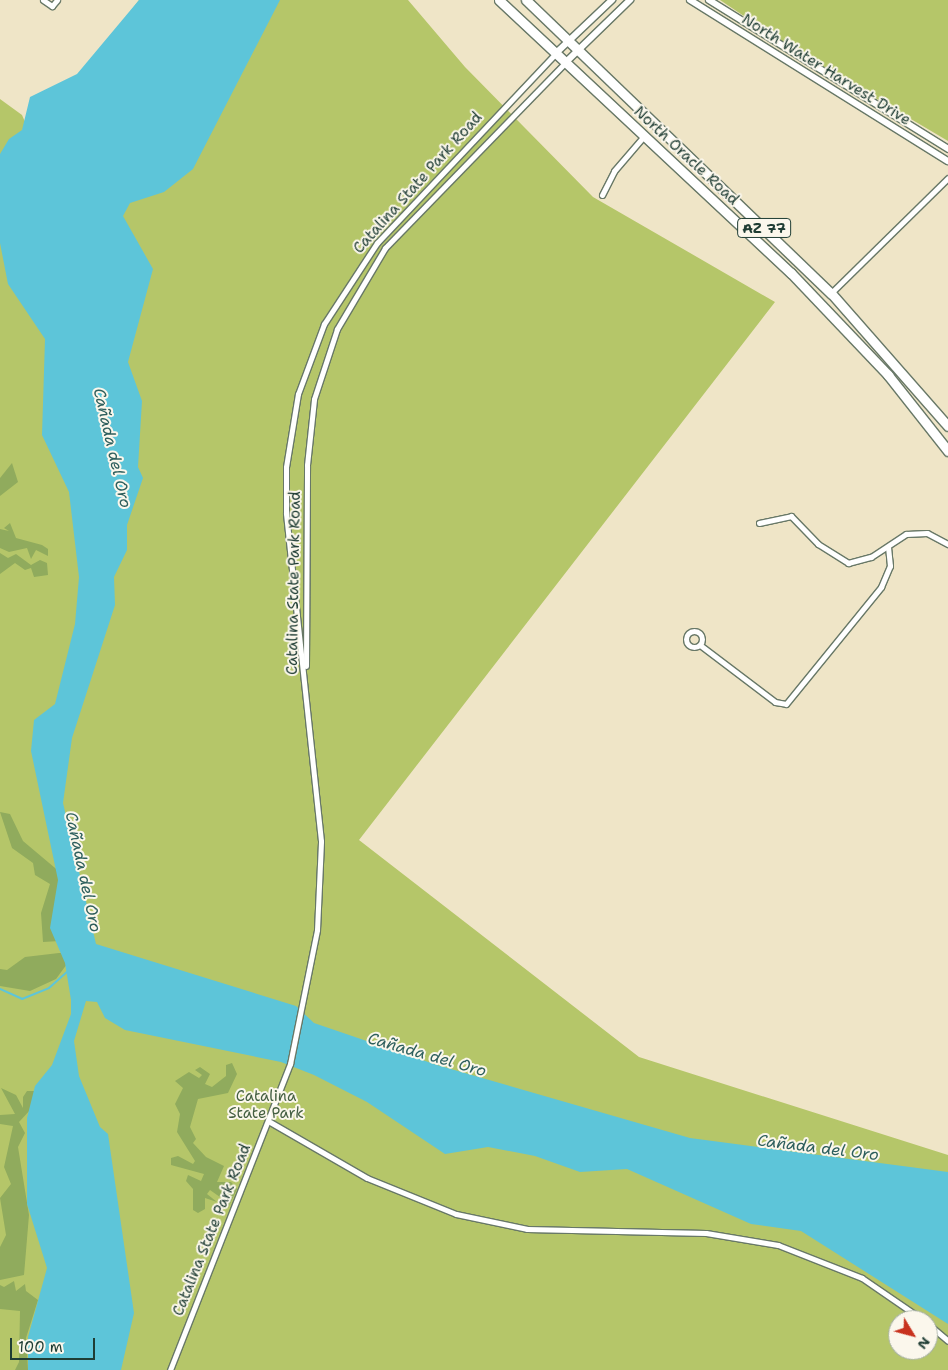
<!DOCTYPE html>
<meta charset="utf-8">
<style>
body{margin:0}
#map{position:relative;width:948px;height:1370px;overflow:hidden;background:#efe5c7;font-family:"Shantell Sans",sans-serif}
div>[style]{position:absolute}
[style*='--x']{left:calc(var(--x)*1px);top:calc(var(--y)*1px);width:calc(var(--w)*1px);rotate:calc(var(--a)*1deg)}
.green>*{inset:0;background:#b5c669}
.forest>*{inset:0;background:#90ab5d}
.water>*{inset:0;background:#5dc5d9}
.stream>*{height:2px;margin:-1px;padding:0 1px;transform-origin:1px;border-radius:1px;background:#5dc5d9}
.roads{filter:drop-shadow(1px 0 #687867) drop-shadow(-1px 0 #687867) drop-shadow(0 1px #687867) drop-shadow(0 -1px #687867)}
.minor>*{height:5px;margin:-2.5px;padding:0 2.5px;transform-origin:2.5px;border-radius:2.5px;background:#fff}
.minor>.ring{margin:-2.5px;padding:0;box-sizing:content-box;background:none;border:5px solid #fff;border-radius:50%}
.tertiary>*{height:6px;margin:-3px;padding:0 3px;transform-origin:3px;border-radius:3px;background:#fff}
.trunk>*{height:9px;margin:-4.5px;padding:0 4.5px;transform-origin:4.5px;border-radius:4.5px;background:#fff}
span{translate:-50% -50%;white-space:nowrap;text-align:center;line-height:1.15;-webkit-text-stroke:4px #fbf7ec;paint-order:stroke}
.shield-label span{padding:1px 4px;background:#fbf7ec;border:1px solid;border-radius:4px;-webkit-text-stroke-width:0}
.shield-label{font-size:14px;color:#1f3d34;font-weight:700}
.street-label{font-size:15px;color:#1f3d34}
.park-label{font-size:15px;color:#445f41}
.water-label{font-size:16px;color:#2e5f5d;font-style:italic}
.north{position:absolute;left:888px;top:1310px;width:50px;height:50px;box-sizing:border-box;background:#fbf7ec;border:1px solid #a3ada2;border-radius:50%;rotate:127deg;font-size:14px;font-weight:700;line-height:20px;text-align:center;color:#1f3d34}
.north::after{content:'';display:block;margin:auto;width:18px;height:22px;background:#c8321e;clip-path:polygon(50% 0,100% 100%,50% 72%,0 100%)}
.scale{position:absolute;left:10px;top:1338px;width:85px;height:22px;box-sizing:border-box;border:2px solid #1f3d34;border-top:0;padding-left:6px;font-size:15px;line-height:18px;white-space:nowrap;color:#1f3d34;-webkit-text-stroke:4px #fbf7ec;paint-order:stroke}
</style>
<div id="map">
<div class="green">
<div style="clip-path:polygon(evenodd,139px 0,408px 0,465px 67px,593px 197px,775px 302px,359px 840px,639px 1057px,948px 1155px,948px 1370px,0 1370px,0 181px,139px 0,898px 1320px,928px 1320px,928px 1350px,898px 1350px,898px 1320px)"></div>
<div style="clip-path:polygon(720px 0,948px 0,948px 141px,796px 51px)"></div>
<div style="clip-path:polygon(0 99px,22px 115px,26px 124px,0 169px)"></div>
</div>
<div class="forest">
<div style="clip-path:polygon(12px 463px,18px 482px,0 496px,0 478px)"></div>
<div style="clip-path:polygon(10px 523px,16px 538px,42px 545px,48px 549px,48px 556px,36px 550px,31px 559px,27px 548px,9px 552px,0 548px,0 529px,9px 531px,4px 528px)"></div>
<div style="clip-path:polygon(0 553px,8px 558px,16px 554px,31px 565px,40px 560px,47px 563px,48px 575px,34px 577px,31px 568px,25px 570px,15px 563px,0 574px)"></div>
<div style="clip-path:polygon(0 812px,10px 814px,23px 841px,61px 873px,60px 941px,43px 942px,41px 913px,50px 884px,35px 875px,33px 863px,12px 848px)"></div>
<div style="clip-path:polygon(59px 953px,65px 953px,67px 964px,56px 979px,30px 991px,0 986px,0 969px,7px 970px,25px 957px)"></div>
<div style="clip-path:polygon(232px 1063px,237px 1074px,228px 1093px,198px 1099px,190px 1127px,196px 1139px,193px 1143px,206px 1157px,224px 1166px,217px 1182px,231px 1182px,237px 1189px,228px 1208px,224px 1208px,227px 1202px,210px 1190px,207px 1194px,217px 1202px,205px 1198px,205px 1209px,198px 1213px,193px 1210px,193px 1189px,186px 1181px,188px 1175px,201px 1181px,204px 1174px,171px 1165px,171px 1158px,178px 1156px,193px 1164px,195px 1161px,177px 1132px,180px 1114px,175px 1104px,183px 1088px,175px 1081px,189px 1072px,199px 1078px,202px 1075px,195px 1070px,200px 1067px,210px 1074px,205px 1084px,212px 1087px,226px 1076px,226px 1065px)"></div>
<div style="clip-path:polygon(1px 1088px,16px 1095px,23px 1108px,23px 1097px,27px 1091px,35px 1091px,32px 1108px,19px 1122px,25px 1133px,18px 1147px,29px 1215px,24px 1275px,0 1280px,0 1247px,6px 1235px,0 1198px,11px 1184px,4px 1167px,13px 1126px,0 1124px,0 1115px,15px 1114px)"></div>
<div style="clip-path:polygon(14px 1281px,16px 1291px,25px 1284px,26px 1291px,38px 1300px,26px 1338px,28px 1370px,15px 1370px,19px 1362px,20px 1311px,0 1309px,0 1285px,4px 1287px)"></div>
</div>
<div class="water">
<div style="clip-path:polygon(139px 0,280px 0,193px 169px,164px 192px,130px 203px,123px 216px,153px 269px,128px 362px,142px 401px,138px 467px,143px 478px,127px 525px,127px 550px,114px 577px,115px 605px,72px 738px,63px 803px,96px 944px,296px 1006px,314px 1023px,437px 1065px,690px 1138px,948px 1172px,948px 1324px,801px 1231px,751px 1224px,627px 1169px,580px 1172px,535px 1156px,488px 1147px,445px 1154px,367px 1102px,314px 1075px,281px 1062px,125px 1030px,105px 1018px,97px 1002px,86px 1001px,74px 1041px,79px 1076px,100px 1127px,108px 1134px,134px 1313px,121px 1370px,28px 1370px,28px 1337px,47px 1268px,27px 1204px,27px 1118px,35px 1086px,52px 1065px,71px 1014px,71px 1000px,65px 963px,50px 928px,58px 880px,31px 751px,34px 720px,55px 704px,75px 624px,79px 577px,69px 492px,42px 435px,45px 339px,8px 284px,0 243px,0 154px,9px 139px,22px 130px,30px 97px,77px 74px)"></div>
</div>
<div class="stream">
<div style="--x:0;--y:989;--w:24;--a:24"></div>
<div style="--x:22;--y:999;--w:29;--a:-22"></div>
<div style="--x:49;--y:988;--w:24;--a:-42"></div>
</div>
<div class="roads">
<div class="minor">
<div style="--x:43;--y:0;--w:11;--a:34"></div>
<div style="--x:52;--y:6;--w:8;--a:-50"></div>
<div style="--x:602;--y:195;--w:27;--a:-63"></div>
<div style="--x:614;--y:171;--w:46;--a:-49.4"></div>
<div style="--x:831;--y:293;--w:164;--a:-44.5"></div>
<div style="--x:759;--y:523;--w:33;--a:-12"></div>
<div style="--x:791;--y:516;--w:39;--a:46"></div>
<div style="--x:818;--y:544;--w:36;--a:32"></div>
<div style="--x:848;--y:563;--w:24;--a:-15"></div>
<div style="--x:871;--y:557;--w:42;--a:-33.3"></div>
<div style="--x:906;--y:534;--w:21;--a:-3"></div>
<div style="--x:927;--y:533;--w:24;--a:28"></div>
<div class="ring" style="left:686px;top:631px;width:11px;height:11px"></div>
<div style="--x:700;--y:645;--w:94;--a:37.2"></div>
<div style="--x:775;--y:702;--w:11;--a:10"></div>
<div style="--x:786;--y:704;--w:151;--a:-50.9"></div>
<div style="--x:881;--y:587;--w:23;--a:-67"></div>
<div style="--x:890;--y:566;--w:19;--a:-96"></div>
<div style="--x:306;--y:666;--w:201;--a:-89.7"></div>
<div style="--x:307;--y:465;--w:66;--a:-83.9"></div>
<div style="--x:314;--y:399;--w:74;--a:-71.8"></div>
<div style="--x:337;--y:329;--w:94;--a:-59.3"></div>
<div style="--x:385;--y:248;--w:258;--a:-45.8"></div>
<div style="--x:270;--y:1122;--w:112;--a:30"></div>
<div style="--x:367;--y:1178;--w:96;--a:22"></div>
<div style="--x:456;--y:1214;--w:73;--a:11.9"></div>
<div style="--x:527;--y:1229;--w:179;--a:1.3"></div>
<div style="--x:706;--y:1233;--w:73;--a:9.5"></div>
<div style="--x:778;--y:1245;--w:90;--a:21.4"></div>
<div style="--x:862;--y:1278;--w:74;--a:34.5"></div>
<div style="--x:928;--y:1324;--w:26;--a:40"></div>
<div style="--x:170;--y:1370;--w:329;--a:-68.6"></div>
<div style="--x:290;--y:1064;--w:137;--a:-78.6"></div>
<div style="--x:317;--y:930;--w:89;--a:-87.4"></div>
<div style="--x:321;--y:841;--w:330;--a:-96.1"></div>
<div style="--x:286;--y:513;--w:46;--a:-90"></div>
<div style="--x:286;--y:467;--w:74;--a:-80.7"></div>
<div style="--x:298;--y:394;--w:75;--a:-69.6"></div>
<div style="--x:324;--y:324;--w:97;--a:-56.8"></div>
<div style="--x:377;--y:243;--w:260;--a:-46.7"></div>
</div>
<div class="tertiary">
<div style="--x:690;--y:0;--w:304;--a:32"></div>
<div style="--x:709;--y:0;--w:282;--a:31.9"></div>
<div style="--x:555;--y:54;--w:79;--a:-43.5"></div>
<div style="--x:565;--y:63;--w:91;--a:-44.1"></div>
</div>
<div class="trunk">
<div style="--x:499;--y:0;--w:400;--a:43.1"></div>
<div style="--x:791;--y:273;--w:141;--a:46.4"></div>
<div style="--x:888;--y:375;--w:97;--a:51.7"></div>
<div style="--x:526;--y:0;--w:423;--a:43.9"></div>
<div style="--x:831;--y:293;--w:177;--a:48.7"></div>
</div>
</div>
<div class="shield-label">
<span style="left:764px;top:228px">AZ 77</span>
</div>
<div class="street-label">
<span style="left:826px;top:70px;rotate:32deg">North Water Harvest Drive</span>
<span style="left:686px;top:156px;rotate:43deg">North Oracle Road</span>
<span style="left:418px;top:183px;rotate:-48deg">Catalina State Park Road</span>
<span style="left:294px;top:583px;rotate:-89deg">Catalina State Park Road</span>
<span style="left:212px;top:1230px;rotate:-68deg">Catalina State Park Road</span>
</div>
<div class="park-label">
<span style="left:266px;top:1105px">Catalina<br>State Park</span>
</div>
<div class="water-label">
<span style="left:112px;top:448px;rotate:77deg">Cañada del Oro</span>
<span style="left:83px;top:872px;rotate:78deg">Cañada del Oro</span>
<span style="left:427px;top:1055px;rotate:16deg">Cañada del Oro</span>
<span style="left:818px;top:1148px;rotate:7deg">Cañada del Oro</span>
</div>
<div class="north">N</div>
<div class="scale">100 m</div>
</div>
